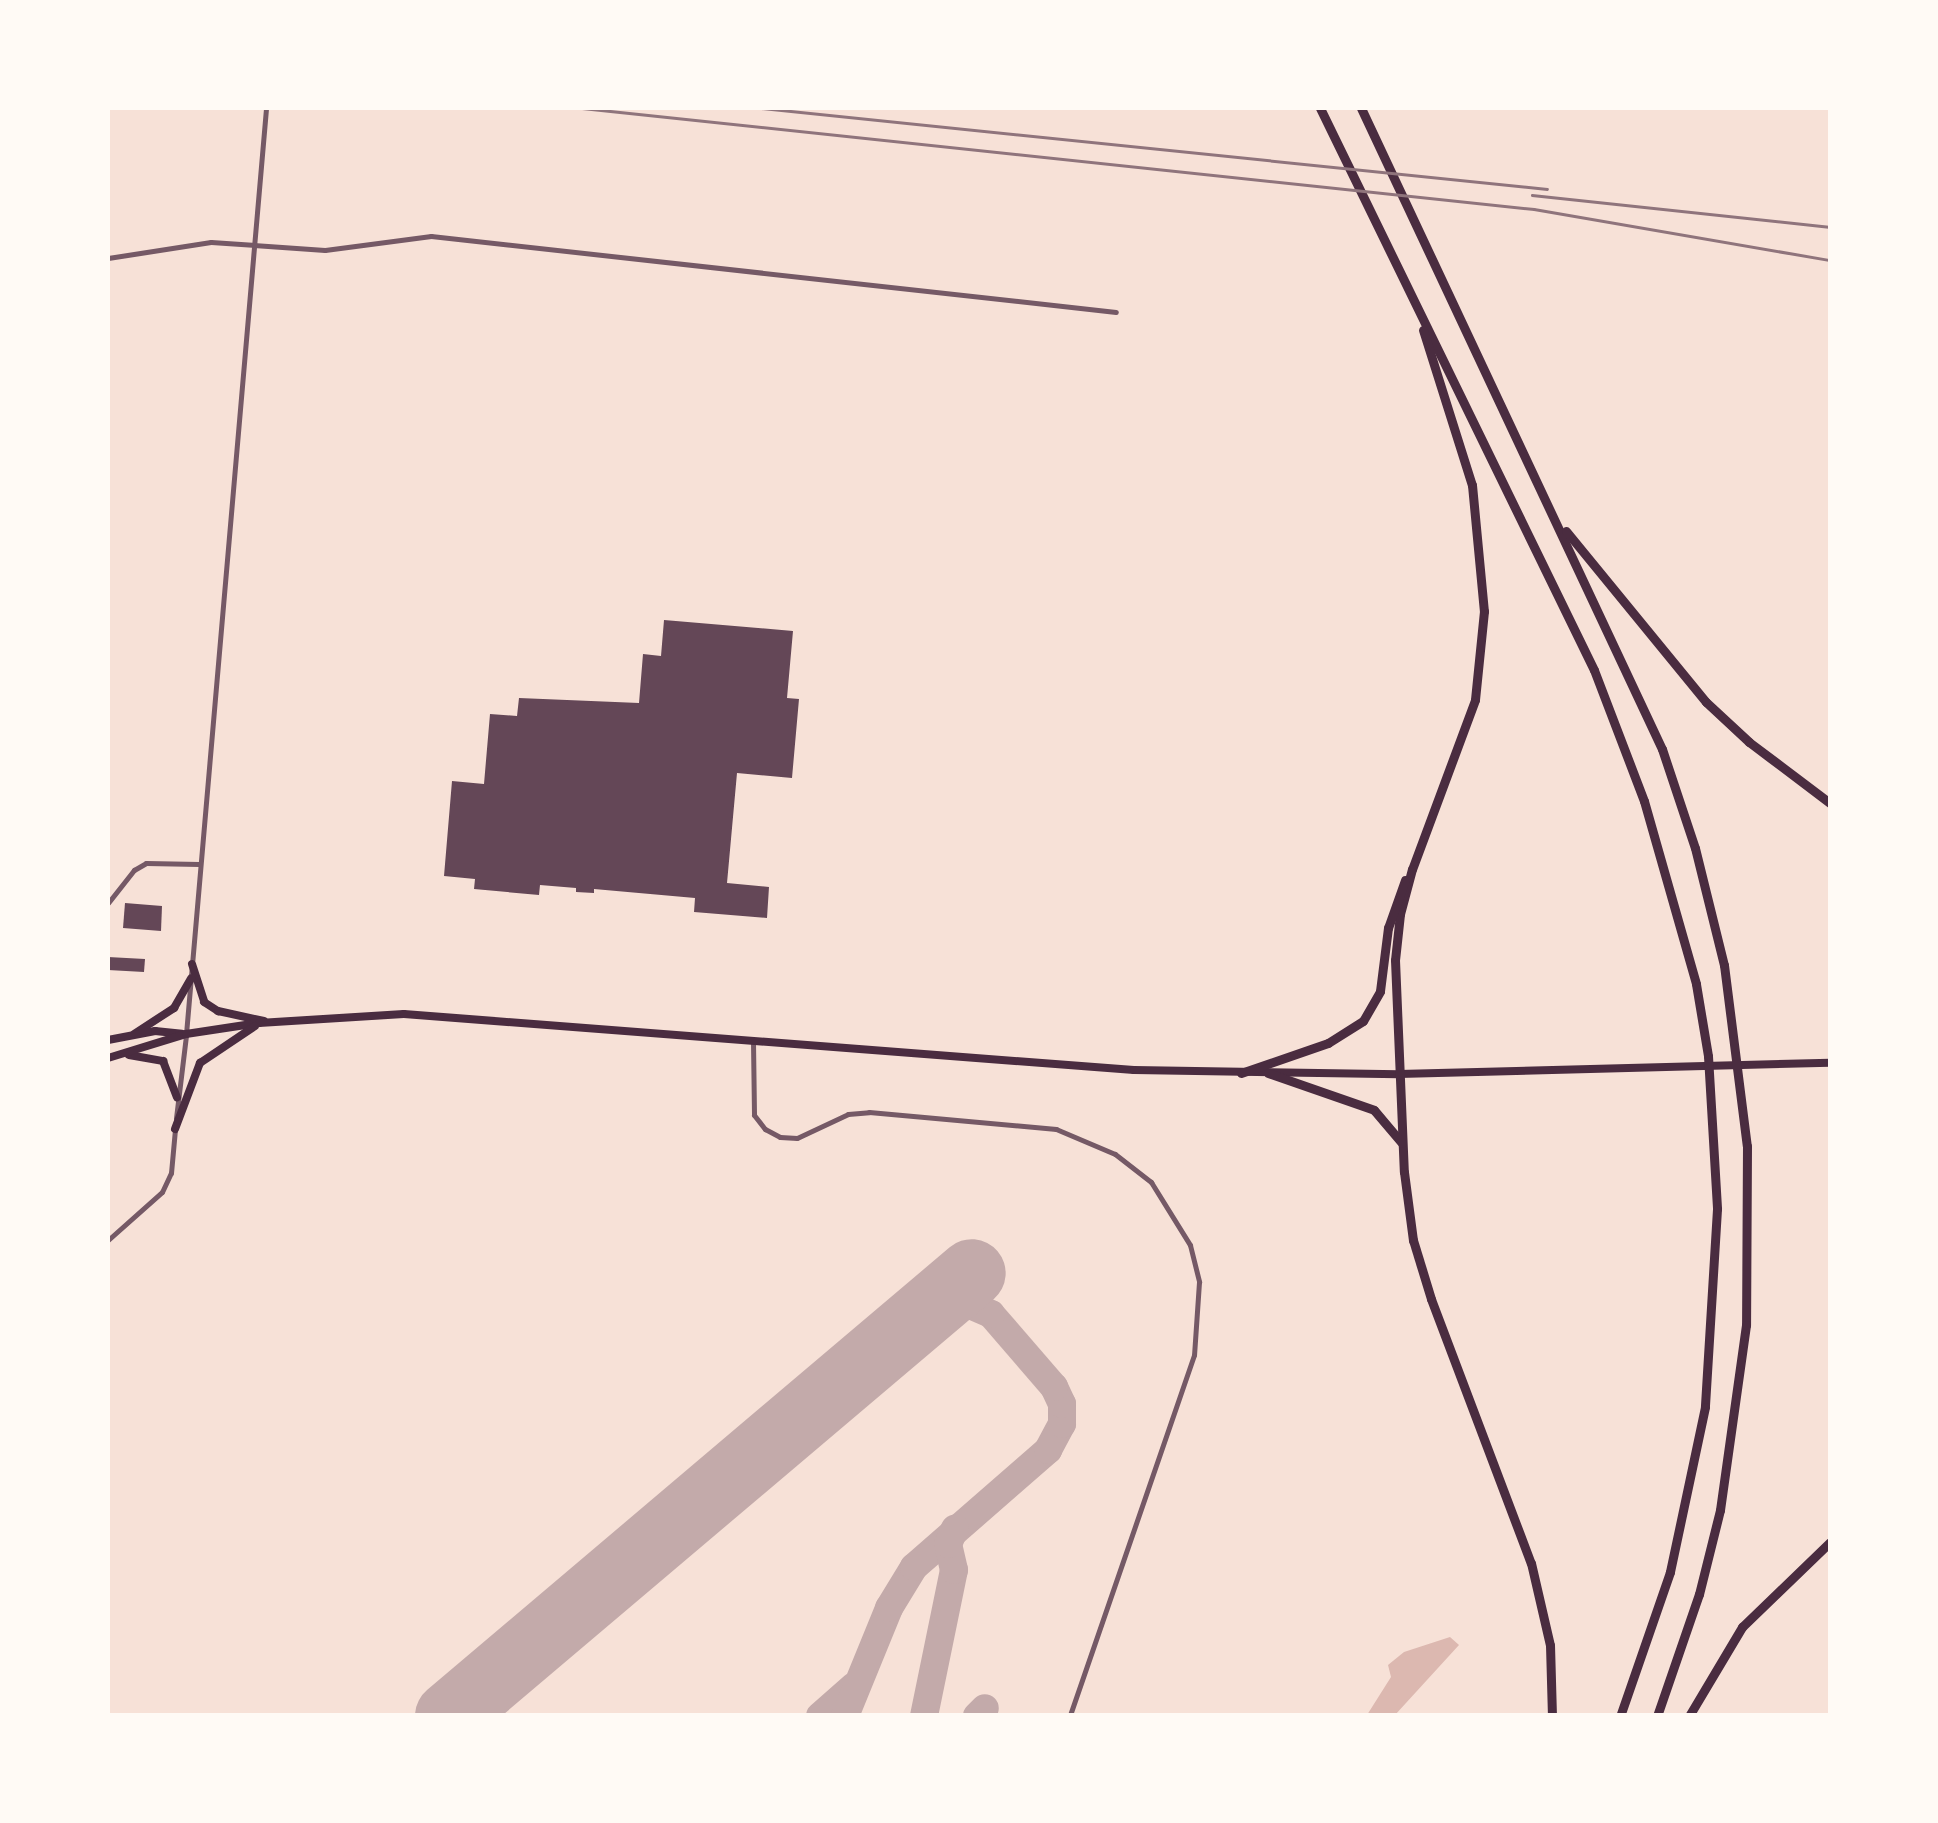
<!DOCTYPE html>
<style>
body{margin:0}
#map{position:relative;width:1938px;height:1823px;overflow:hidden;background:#f7e1d7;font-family:"Sofia Sans Condensed",sans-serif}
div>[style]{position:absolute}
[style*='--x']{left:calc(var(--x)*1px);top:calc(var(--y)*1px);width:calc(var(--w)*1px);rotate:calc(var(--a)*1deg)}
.water>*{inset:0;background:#dcb8b0}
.taxiway>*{height:28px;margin:-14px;padding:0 14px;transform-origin:14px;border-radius:14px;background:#c3aaaa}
.runway>*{height:68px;margin:-34px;padding:0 34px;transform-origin:34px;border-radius:34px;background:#c3aaaa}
.building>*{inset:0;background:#644757}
.minor>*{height:5px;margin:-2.5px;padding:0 2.5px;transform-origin:2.5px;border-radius:2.5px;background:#755966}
.tertiary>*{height:5px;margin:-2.5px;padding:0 2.5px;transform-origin:2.5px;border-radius:2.5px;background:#755966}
.primary>*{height:8px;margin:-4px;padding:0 4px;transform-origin:4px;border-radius:4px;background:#4a2c40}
.motorway>*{height:9px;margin:-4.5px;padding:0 4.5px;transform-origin:4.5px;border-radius:4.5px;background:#4a2c40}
.rail>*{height:2.5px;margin:-1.25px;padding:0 1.25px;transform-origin:1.25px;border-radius:1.25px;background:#8f747c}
span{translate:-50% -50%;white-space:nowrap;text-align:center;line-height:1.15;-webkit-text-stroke:8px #fffaf5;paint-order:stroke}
.frame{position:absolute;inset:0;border:110px solid #fffaf5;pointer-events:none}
</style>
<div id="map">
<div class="water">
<div style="clip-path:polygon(1450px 1637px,1459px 1645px,1395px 1715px,1367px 1715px,1391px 1677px,1388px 1665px,1404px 1652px)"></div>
</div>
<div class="taxiway">
<div style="--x:820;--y:1716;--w:45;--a:-41.4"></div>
<div style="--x:845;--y:1716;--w:117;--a:-67.8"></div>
<div style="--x:889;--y:1608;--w:48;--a:-58.6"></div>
<div style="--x:914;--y:1567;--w:178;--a:-41.1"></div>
<div style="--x:1048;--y:1450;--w:30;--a:-62"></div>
<div style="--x:1062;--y:1424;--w:20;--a:-90"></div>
<div style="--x:1062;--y:1404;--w:19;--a:-115"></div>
<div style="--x:1054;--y:1387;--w:96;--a:-130.8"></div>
<div style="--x:991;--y:1314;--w:34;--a:-157"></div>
<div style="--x:960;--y:1301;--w:35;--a:162"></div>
<div style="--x:924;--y:1716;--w:149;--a:-78.4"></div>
<div style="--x:954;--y:1570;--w:27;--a:-103"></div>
<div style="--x:948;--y:1544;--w:17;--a:-66"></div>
<div style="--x:977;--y:1716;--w:11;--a:-45"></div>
</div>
<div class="runway">
<div style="--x:449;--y:1716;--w:685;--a:-40.27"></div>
</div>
<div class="building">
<div style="clip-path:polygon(664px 620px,793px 631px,787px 698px,799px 699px,792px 778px,737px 773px,727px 883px,769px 887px,767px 918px,694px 912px,695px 898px,594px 889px,594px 893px,576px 892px,576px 888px,540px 885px,539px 895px,474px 889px,475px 879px,444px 876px,452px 781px,484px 784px,490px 714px,517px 716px,519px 698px,639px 703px,643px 654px,661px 656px)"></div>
<div style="clip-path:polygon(125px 903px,162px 906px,161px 931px,123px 928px)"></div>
<div style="clip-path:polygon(108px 957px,145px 959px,144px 972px,108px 970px)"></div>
</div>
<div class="minor">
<div style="--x:108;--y:258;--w:104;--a:-8.8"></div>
<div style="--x:211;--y:242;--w:114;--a:4"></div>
<div style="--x:325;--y:250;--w:107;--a:-7.5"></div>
<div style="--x:431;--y:236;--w:689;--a:6.33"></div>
<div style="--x:176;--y:1118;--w:84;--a:-83.1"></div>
<div style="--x:108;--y:1240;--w:72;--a:-41.6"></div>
<div style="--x:162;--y:1192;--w:21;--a:-65"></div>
<div style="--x:171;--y:1173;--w:44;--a:-84.8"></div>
</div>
<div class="tertiary">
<div style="--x:108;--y:903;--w:42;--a:-51.8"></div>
<div style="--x:134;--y:870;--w:14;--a:-30"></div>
<div style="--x:146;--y:863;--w:53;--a:1.1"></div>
<div style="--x:186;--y:1034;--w:929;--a:-85.06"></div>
<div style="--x:753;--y:1042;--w:73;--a:89.2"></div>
<div style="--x:754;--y:1115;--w:18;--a:52"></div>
<div style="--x:765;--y:1129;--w:17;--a:28"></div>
<div style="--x:780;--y:1137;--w:17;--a:3"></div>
<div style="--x:797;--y:1138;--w:56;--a:-25.2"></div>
<div style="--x:848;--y:1114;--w:21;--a:-5"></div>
<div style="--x:869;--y:1112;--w:188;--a:5.2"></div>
<div style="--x:1056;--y:1129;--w:64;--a:23"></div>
<div style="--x:1115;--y:1154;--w:46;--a:37.9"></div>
<div style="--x:1151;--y:1182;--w:74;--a:58.2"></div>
<div style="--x:1190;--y:1245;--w:38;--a:76"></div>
<div style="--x:1199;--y:1282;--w:73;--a:93.9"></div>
<div style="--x:1194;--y:1355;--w:382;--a:109"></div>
</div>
<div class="primary">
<div style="--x:192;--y:964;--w:40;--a:72"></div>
<div style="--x:204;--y:1002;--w:17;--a:33"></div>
<div style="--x:218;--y:1011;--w:47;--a:12.3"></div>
<div style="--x:134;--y:1034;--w:48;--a:-33"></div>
<div style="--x:174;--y:1008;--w:34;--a:-60"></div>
<div style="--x:108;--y:1040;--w:48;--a:-10.8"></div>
<div style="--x:155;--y:1031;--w:27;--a:6"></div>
<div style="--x:129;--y:1055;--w:35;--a:10"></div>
<div style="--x:163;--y:1061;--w:39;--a:69"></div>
<div style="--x:108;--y:1058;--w:82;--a:-17.1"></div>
<div style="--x:186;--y:1034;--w:74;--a:-8.6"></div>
<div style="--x:259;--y:1023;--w:145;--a:-3.6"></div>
<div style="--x:404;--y:1014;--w:732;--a:4.39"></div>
<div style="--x:1134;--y:1070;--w:265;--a:0.9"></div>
<div style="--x:1399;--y:1074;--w:431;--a:-1.5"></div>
<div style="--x:175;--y:1129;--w:71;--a:-69.3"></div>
<div style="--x:200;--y:1063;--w:66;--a:-33.9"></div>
</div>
<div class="motorway">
<div style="--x:1320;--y:108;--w:625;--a:64.01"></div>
<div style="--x:1594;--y:670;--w:140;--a:69.1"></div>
<div style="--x:1644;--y:801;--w:190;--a:74.1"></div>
<div style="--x:1696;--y:984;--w:73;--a:80.5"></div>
<div style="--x:1708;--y:1056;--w:153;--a:86.6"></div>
<div style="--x:1717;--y:1209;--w:198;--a:93.5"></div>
<div style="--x:1705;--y:1407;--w:169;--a:102"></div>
<div style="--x:1670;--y:1572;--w:152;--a:109.1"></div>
<div style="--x:1361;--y:108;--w:708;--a:64.85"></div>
<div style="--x:1662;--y:749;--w:104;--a:71.6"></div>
<div style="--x:1695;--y:848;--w:121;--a:76.1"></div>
<div style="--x:1724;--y:965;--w:182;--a:82.8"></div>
<div style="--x:1747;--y:1146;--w:179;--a:90.3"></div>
<div style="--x:1746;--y:1325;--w:187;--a:98"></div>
<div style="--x:1720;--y:1510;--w:87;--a:104"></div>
<div style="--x:1699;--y:1594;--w:129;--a:109"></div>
<div style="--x:1423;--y:330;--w:163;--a:72.5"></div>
<div style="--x:1472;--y:485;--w:127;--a:84.6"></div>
<div style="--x:1484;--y:611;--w:89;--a:95.8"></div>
<div style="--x:1475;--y:700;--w:180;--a:110.4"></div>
<div style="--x:1412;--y:869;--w:47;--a:104.9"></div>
<div style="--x:1400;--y:914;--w:46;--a:96.2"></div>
<div style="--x:1395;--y:960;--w:212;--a:87.6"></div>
<div style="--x:1404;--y:1172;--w:69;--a:82.5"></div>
<div style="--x:1413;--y:1240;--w:62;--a:73"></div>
<div style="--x:1431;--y:1299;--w:282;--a:69.3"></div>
<div style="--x:1531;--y:1563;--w:84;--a:77"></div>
<div style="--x:1550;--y:1645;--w:71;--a:88.4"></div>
<div style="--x:1566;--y:531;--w:221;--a:50.7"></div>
<div style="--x:1706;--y:702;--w:59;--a:42.9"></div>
<div style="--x:1749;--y:742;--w:101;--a:37"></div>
<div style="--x:1241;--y:1073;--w:92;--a:-19"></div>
<div style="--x:1328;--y:1043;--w:41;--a:-32.2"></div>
<div style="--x:1363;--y:1021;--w:34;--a:-60"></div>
<div style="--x:1380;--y:991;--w:64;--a:-82.8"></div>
<div style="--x:1388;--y:928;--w:51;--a:-70.5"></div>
<div style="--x:1268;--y:1073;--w:112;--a:19.2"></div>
<div style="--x:1374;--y:1110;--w:43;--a:49.7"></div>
<div style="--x:1689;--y:1716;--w:104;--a:-59.2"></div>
<div style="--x:1742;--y:1627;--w:122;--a:-44"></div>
</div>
<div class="rail">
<div style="--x:582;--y:108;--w:957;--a:6.06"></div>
<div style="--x:1534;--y:209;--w:300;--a:9.8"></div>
<div style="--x:761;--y:108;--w:790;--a:5.88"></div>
<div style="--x:1532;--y:195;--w:300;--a:6.1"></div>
</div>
<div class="frame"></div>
</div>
